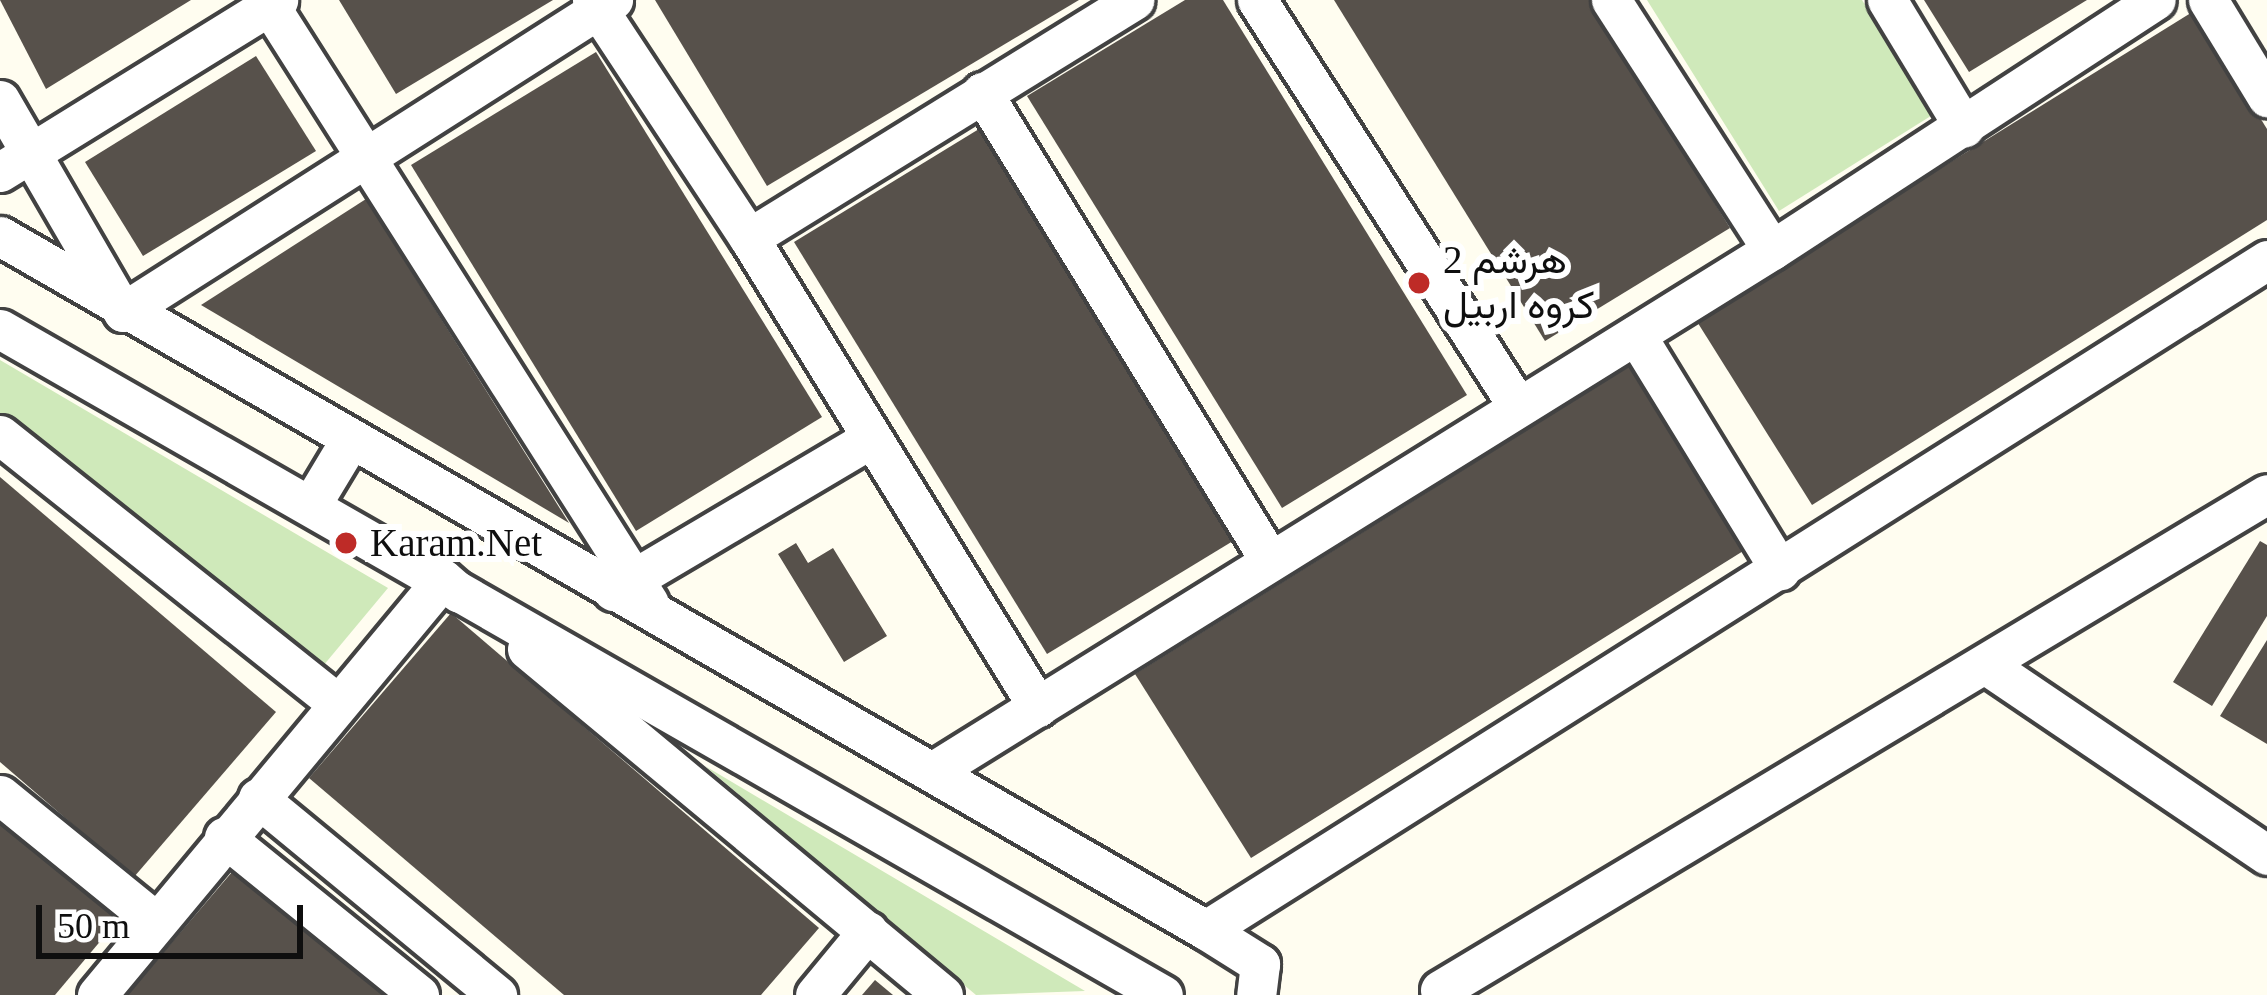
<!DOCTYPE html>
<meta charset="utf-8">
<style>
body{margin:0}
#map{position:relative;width:2267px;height:995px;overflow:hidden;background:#fffdf0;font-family:"Times New Roman",Vazirmatn,serif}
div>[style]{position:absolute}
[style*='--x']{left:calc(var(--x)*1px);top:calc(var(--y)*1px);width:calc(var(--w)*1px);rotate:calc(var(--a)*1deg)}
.green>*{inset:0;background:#cfe9ba}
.building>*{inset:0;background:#57514b}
.roads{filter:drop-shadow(3px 0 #424242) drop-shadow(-3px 0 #424242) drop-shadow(0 3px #424242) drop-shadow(0 -3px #424242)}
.street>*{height:39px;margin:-19.5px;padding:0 19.5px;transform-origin:19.5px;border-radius:19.5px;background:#fff}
.dots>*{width:33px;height:33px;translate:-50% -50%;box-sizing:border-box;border:6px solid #fff;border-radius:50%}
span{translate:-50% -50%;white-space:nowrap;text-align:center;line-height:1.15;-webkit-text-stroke:12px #fff;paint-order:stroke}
.poi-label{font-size:39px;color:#0f0f0f}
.left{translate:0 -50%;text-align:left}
.scale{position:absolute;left:36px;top:905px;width:267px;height:54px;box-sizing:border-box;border:6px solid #0f0f0f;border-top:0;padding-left:15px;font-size:36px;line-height:42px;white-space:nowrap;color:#0f0f0f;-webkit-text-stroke:9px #fff;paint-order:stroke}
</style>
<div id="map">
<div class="green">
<div style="clip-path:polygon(1647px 0,1862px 0,1934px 114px,1779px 211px)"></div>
<div style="clip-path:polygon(0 360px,388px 588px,318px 672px,0 413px)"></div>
<div style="clip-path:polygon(705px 766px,1085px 991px,976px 995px)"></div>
</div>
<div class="building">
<div style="clip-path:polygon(0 0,191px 0,46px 89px)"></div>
<div style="clip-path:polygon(339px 0,553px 0,396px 94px)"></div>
<div style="clip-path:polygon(655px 0,1079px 0,767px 186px)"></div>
<div style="clip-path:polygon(1185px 0,1223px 0,1467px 395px,1282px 508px,1027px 96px)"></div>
<div style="clip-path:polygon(1334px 0,1590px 0,1730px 228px,1545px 341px)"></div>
<div style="clip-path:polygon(1924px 0,2087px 0,1969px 72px)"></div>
<div style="clip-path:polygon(2194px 11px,2267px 129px,2267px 220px,1812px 505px,1696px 320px)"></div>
<div style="clip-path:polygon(596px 52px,822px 417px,636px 531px,411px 165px)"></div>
<div style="clip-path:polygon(256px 56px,316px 151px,143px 256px,85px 162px)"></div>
<div style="clip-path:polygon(979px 129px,1233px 541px,1047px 654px,794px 242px)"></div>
<div style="clip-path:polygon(366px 199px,569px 523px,201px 305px)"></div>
<div style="clip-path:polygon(1633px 364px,1748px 548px,1251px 858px,1135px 674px)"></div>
<div style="clip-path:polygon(0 477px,276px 712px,134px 877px,0 762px)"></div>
<div style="clip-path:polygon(2260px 541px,2267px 545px,2267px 616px,2212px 706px,2173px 682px)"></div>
<div style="clip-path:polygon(796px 543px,808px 563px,833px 548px,887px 636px,844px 662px,778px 554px)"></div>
<div style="clip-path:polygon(451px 613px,819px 928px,761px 995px,564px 995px,309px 778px)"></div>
<div style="clip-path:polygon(2267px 640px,2267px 744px,2220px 716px)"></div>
<div style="clip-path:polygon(0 810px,124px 913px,55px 995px,0 995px)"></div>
<div style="clip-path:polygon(238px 865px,391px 995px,127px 995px)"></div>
<div style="clip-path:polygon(875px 980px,893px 995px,862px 995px)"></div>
</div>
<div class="roads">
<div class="street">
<div style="--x:266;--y:0;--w:714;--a:57.58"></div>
<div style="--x:592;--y:0;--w:285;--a:56.6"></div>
<div style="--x:749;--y:238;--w:551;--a:58.36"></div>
<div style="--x:1257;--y:0;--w:483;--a:57.3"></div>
<div style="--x:1611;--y:0;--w:297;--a:57.2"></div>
<div style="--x:1887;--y:0;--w:149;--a:58.8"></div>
<div style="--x:2208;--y:0;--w:114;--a:58.7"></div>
<div style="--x:982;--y:92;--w:548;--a:58.43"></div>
<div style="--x:0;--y:100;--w:245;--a:59.9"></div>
<div style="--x:123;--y:312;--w:581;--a:-32.49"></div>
<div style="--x:0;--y:172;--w:327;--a:-31.7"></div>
<div style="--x:0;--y:236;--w:1391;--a:29.92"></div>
<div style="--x:1206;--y:930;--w:64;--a:32.2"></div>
<div style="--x:1260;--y:964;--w:31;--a:97"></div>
<div style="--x:749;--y:238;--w:453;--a:-31.7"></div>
<div style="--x:0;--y:329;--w:1340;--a:29.8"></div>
<div style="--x:1636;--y:335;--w:276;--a:58.5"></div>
<div style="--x:0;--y:435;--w:428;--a:38.5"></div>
<div style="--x:311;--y:505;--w:76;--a:-59"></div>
<div style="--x:613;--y:591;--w:295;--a:-30.6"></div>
<div style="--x:527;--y:649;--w:541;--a:39.75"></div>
<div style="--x:1988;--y:666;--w:337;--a:34.1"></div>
<div style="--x:932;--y:772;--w:989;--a:-31.86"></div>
<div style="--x:1772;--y:250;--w:458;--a:-33.1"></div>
<div style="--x:0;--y:795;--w:200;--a:39.1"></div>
<div style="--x:258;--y:798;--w:310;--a:39.5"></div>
<div style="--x:224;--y:837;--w:251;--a:39"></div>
<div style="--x:1206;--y:930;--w:1255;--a:-32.27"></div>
<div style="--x:1440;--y:990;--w:964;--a:-30.95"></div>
<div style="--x:97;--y:995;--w:541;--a:-50.25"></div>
<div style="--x:443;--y:579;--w:21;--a:41"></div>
<div style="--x:815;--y:995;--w:83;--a:-50.4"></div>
</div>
</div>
<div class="dots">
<div style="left:1419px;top:283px;background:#be2b27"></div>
<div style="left:346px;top:543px;background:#be2b27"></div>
</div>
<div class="poi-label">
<span class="left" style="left:1443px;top:283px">هرشم 2<br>كروه اربيل</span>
<span class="left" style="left:370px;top:543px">Karam.Net</span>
</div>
<div class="scale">50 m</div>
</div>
